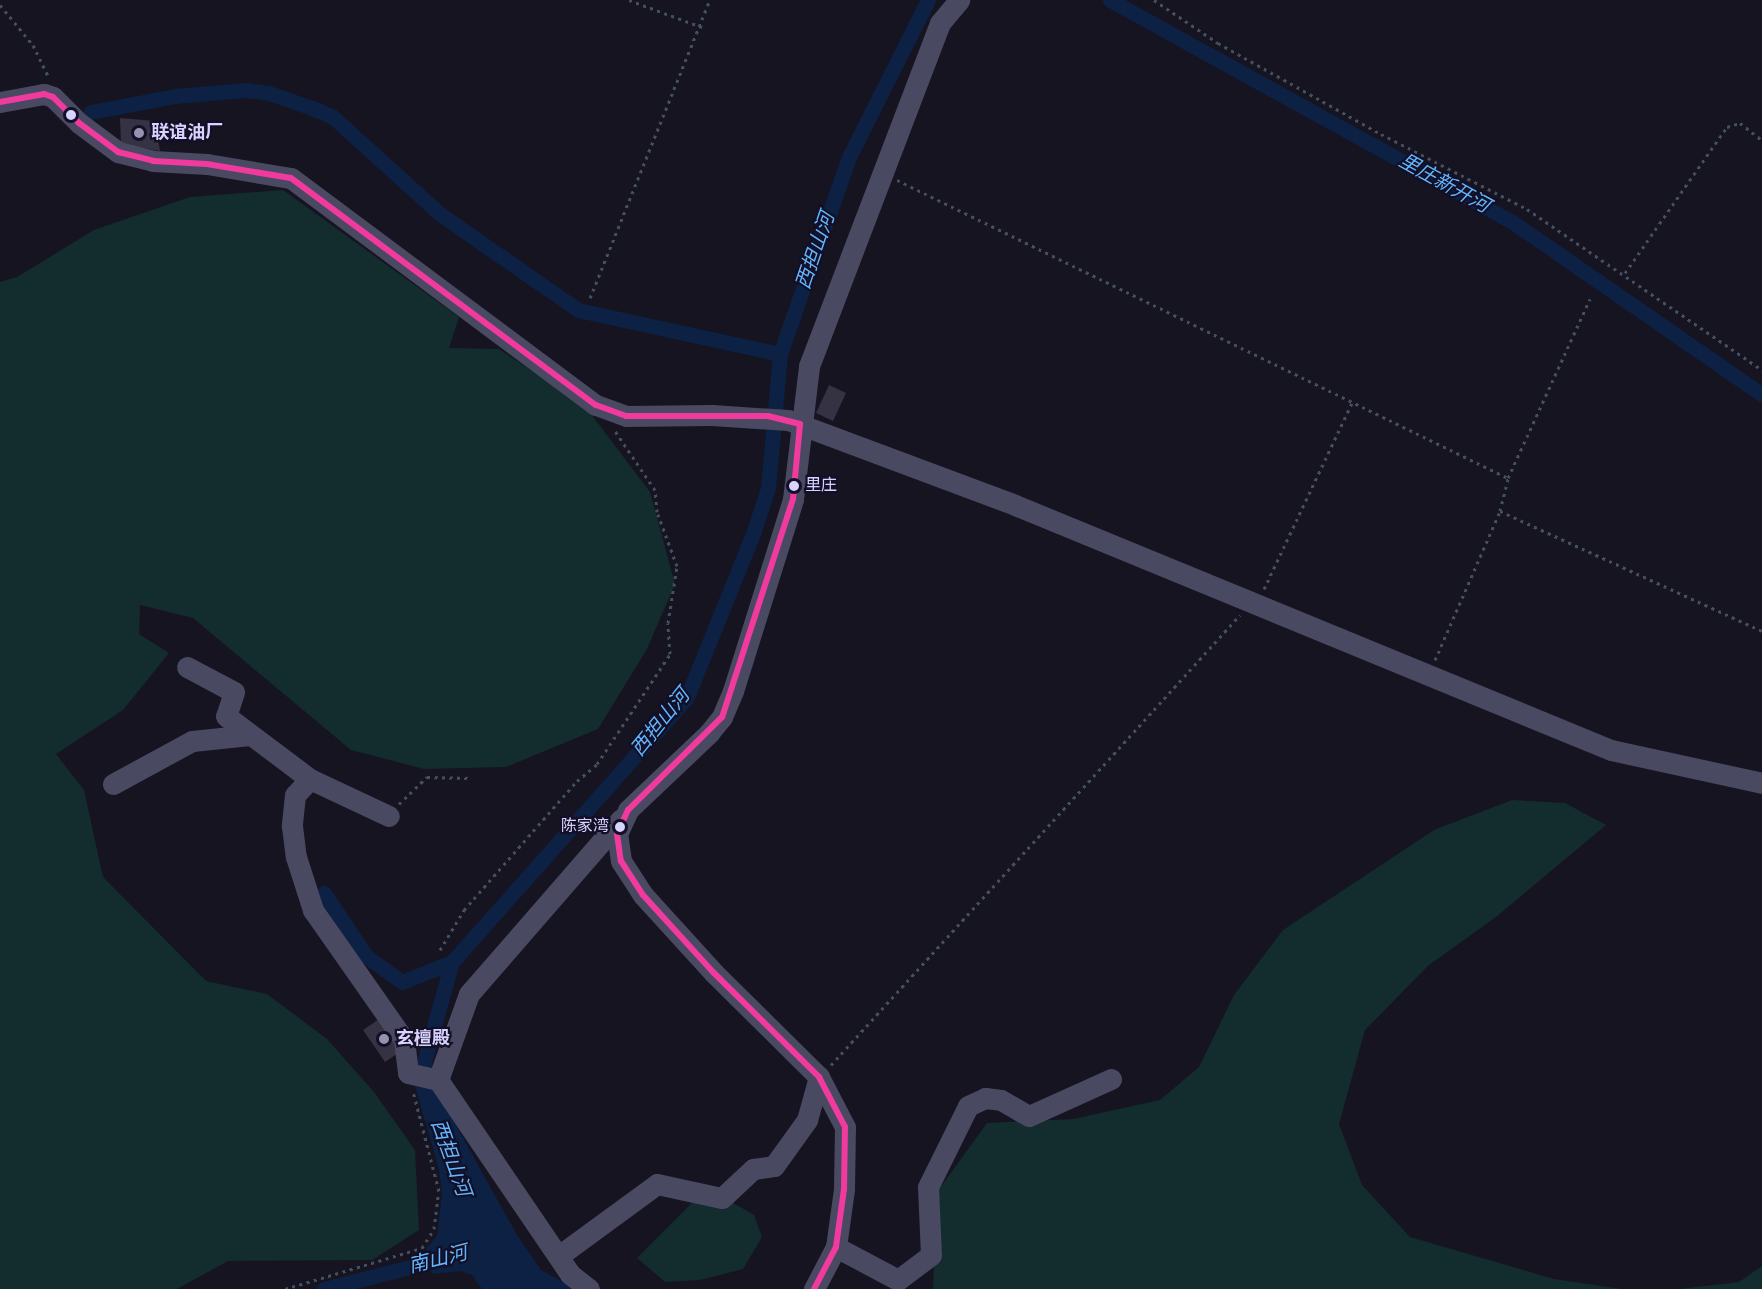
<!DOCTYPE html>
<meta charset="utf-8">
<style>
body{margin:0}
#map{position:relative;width:1762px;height:1289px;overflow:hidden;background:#161421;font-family:"Sofia Sans Condensed","Noto Sans SC",sans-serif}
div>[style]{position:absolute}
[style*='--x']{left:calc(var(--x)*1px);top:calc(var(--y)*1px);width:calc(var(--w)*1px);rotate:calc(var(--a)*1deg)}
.green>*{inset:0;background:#132c2d}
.water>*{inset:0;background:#0d2144}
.canal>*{height:15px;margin:-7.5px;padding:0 7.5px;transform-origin:7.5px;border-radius:7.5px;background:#0d2144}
.building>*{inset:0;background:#343243}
.path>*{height:3px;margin-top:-1.5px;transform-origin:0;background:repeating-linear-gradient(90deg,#44505f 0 3px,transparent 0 7.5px)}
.minor>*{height:21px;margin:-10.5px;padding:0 10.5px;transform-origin:10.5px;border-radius:10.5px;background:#4a4962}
.bus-1>*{height:6px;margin:-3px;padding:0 3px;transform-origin:3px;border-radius:3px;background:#f13a9d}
.dots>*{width:16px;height:16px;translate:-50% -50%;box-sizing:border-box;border:3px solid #130f26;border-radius:50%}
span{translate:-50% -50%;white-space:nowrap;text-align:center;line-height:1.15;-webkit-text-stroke:4.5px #130f26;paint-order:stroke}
.bus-label{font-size:16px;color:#d9d4ff}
.left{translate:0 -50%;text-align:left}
.right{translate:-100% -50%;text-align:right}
.poi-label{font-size:18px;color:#d9d4ff;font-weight:700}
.water-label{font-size:20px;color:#62b6ff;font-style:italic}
</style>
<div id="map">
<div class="green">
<div style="clip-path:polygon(283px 190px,459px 317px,449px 348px,499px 349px,585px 406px,650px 492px,675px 584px,647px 649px,598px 729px,506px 767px,424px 769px,351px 750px,193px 618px,140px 605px,139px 634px,169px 653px,123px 710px,56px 754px,84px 790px,103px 877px,206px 981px,267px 994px,327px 1039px,374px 1092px,415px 1150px,419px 1230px,372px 1260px,228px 1261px,177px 1289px,0 1289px,0 282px,17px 277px,94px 230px,190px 197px)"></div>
<div style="clip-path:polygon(1512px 800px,1565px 803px,1606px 825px,1496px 917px,1429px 965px,1365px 1030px,1339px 1124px,1362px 1185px,1410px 1237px,1554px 1279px,1622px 1289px,933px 1289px,937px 1192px,987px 1123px,1073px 1119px,1160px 1100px,1199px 1067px,1234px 995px,1283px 930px,1434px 830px)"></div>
<div style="clip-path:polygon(730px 1201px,754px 1215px,762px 1237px,743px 1269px,700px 1280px,665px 1282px,637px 1258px,693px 1202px)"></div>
<div style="clip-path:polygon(1762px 1266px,1762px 1289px,1679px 1289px,1739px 1282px)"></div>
</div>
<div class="water">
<div style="clip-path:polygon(413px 1079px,433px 1084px,517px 1235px,541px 1270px,556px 1281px,553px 1289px,482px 1289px,472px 1275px,461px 1271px,432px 1274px,426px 1249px,437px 1236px,442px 1192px,439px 1169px)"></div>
</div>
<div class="canal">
<div style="--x:1110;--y:0;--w:461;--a:28.9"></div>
<div style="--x:1514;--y:223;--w:302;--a:34.7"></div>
<div style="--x:91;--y:112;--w:86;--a:-10.8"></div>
<div style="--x:175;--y:96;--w:70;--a:-4.9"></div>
<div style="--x:245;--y:90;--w:24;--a:7"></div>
<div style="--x:269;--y:93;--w:46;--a:19.2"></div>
<div style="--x:312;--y:108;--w:23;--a:23"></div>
<div style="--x:333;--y:117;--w:144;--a:42.2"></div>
<div style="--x:440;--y:214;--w:168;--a:34.8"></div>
<div style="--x:578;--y:310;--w:207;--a:12.3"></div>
<div style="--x:324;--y:893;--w:76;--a:56.3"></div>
<div style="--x:366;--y:956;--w:44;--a:35.8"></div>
<div style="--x:402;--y:982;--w:54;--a:-21.8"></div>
<div style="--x:425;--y:1085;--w:23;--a:-92"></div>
<div style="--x:424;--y:1062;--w:104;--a:-74.4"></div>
<div style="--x:452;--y:962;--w:354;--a:-48.4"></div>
<div style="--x:687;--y:697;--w:179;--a:-68"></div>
<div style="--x:754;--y:531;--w:45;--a:-72"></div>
<div style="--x:768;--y:488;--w:135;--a:-84.9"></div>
<div style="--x:780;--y:354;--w:209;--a:-70.7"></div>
<div style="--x:849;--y:157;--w:176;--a:-63.3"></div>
<div style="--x:536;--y:1276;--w:29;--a:27"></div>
<div style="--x:324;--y:1289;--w:129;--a:-14.4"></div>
</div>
<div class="building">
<div style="clip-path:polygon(120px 118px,155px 121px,160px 151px,121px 144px)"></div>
<div style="clip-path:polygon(829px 385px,846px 393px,833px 421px,816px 413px)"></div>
<div style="clip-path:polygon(382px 1017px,404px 1049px,385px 1062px,363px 1030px)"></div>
</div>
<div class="path">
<div style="--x:629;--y:0;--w:78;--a:20.3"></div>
<div style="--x:1154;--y:0;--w:77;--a:33.9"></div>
<div style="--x:1218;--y:43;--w:187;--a:29.2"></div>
<div style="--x:1381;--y:134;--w:164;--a:27.2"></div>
<div style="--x:1527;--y:209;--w:285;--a:34.4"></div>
<div style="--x:0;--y:5;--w:52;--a:50.5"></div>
<div style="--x:33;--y:45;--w:37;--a:64"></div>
<div style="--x:897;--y:180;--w:680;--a:26"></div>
<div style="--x:1625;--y:273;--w:178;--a:-55.1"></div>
<div style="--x:1727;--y:127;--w:14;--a:-17"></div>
<div style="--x:1740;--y:123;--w:28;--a:38"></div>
<div style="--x:590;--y:298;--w:321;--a:-68.1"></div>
<div style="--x:1500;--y:511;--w:288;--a:24.6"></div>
<div style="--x:1264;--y:589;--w:206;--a:-64.7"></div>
<div style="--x:1435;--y:660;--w:163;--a:-66.4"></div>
<div style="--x:1500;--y:511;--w:34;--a:-76"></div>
<div style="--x:1508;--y:478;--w:197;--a:-65.4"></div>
<div style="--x:399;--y:804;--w:39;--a:-44"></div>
<div style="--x:427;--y:777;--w:43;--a:1.3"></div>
<div style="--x:440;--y:950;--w:47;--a:-59"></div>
<div style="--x:464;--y:910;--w:171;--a:-48.8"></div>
<div style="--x:577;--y:781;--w:26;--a:-40"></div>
<div style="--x:597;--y:764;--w:132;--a:-56.4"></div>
<div style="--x:670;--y:654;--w:31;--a:-94"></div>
<div style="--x:668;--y:623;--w:58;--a:-81"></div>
<div style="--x:677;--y:566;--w:58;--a:-110.3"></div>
<div style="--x:657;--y:512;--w:22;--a:-95"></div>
<div style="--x:655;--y:490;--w:71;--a:-124.1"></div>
<div style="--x:831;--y:1065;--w:608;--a:-47.73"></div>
<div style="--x:285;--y:1289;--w:143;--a:-16.7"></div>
<div style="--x:422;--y:1248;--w:22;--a:-58"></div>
<div style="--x:434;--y:1229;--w:38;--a:-83"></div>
<div style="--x:439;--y:1191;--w:103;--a:-104.6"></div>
</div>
<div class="minor">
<div style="--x:0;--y:102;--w:45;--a:-10.3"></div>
<div style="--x:44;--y:94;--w:9;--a:18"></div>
<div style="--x:53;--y:97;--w:37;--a:45"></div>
<div style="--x:79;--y:123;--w:49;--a:36.6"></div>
<div style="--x:118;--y:152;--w:36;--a:14"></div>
<div style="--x:153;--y:161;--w:54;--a:3.2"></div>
<div style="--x:207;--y:164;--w:85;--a:9.5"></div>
<div style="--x:291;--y:178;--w:380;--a:36.7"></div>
<div style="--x:596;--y:405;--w:32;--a:20"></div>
<div style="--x:626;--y:416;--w:86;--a:-0.7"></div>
<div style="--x:712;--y:415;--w:76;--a:3.8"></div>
<div style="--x:788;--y:420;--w:242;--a:20.5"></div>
<div style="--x:1015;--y:505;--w:644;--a:22.35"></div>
<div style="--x:1611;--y:750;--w:155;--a:12.3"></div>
<div style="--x:187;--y:667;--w:53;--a:28"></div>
<div style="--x:234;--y:692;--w:25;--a:108"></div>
<div style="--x:226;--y:716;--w:105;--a:36.9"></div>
<div style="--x:310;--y:779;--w:87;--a:25.1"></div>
<div style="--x:310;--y:779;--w:22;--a:133"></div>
<div style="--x:295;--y:795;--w:31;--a:96"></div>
<div style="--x:292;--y:826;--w:31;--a:83"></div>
<div style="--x:296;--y:857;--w:56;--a:72.2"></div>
<div style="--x:313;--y:910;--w:159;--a:55"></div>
<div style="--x:404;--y:1040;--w:33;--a:83"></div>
<div style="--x:408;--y:1073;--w:31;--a:13"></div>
<div style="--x:113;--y:784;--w:90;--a:-28.6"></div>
<div style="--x:192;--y:741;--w:58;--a:-5.9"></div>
<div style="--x:836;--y:1247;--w:70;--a:28"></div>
<div style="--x:898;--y:1280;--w:41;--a:-37.1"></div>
<div style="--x:931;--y:1255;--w:68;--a:-92.5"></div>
<div style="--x:928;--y:1187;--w:90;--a:-63.7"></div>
<div style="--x:968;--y:1106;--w:19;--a:-25"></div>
<div style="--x:985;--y:1098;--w:16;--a:7"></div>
<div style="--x:1001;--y:1100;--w:32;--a:30"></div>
<div style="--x:1029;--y:1116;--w:90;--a:-24.3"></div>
<div style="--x:560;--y:1255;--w:120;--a:-36.2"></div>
<div style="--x:657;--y:1184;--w:66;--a:12.2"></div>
<div style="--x:722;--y:1198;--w:42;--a:-43.1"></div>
<div style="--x:753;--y:1169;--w:21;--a:-8"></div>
<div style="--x:774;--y:1166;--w:57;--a:-54.3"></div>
<div style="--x:807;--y:1120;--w:45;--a:-74.4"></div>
<div style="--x:589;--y:1289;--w:24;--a:-142"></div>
<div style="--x:570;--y:1274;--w:235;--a:-124.2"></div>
<div style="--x:438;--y:1080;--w:91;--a:-70.2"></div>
<div style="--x:469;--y:994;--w:232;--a:-49"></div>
<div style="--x:814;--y:1289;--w:47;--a:-62.4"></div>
<div style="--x:836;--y:1247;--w:59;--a:-82.1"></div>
<div style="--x:844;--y:1189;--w:62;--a:-89.1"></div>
<div style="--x:845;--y:1127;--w:56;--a:-117.5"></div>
<div style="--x:819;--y:1077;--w:148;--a:-135.3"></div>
<div style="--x:714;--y:973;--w:105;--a:-132.3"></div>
<div style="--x:643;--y:895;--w:40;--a:-122.9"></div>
<div style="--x:621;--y:861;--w:27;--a:-98"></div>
<div style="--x:617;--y:834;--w:26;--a:-65"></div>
<div style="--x:628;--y:810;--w:112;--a:-43.5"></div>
<div style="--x:709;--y:733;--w:21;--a:-51"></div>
<div style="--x:722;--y:717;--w:28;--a:-67"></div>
<div style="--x:733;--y:691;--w:201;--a:-72.6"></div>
<div style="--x:793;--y:499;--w:134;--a:-83.1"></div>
<div style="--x:809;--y:366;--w:367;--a:-69.1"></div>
<div style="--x:940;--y:23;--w:30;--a:-50"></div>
</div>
<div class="bus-1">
<div style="--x:0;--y:102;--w:45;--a:-10.3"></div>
<div style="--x:44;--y:94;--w:9;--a:18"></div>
<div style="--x:53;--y:97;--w:37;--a:45"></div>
<div style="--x:79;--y:123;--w:49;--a:36.6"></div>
<div style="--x:118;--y:152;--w:36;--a:14"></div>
<div style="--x:153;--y:161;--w:54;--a:3.2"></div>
<div style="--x:207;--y:164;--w:85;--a:9.5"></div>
<div style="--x:291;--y:178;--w:380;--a:36.7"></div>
<div style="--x:596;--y:405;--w:32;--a:20"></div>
<div style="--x:626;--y:416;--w:142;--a:0"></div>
<div style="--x:768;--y:416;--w:33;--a:14"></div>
<div style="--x:800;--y:424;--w:75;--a:95.3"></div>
<div style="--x:793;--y:499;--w:229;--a:108"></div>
<div style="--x:722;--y:717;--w:132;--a:135.3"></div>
<div style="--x:628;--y:810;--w:26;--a:115"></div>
<div style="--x:617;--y:834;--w:27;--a:82"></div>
<div style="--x:621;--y:861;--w:40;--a:57.1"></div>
<div style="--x:643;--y:895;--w:105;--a:47.7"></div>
<div style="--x:714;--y:973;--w:148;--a:44.7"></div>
<div style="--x:819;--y:1077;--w:56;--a:62.5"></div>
<div style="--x:845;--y:1127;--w:62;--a:90.9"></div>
<div style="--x:844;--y:1189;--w:59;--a:97.9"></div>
<div style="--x:836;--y:1247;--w:47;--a:117.6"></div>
</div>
<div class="dots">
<div style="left:71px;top:115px;background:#d9d4ff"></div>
<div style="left:139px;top:133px;background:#9591b1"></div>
<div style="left:794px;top:486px;background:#d9d4ff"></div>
<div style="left:620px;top:827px;background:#d9d4ff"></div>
<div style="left:384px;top:1039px;background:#9591b1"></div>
</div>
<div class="bus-label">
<span class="left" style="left:805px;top:486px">里庄</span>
<span class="right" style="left:609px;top:827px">陈家湾</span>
</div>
<div class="poi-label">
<span class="left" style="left:151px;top:133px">联谊油厂</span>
<span class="left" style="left:396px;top:1039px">玄檀殿</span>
</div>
<div class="water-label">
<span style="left:1444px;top:184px;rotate:29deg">里庄新开河</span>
<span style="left:816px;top:251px;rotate:-71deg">西担山河</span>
<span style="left:661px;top:723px;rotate:-51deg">西担山河</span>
<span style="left:450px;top:1158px;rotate:70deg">西担山河</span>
<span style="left:438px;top:1260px;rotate:-14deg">南山河</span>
</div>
</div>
